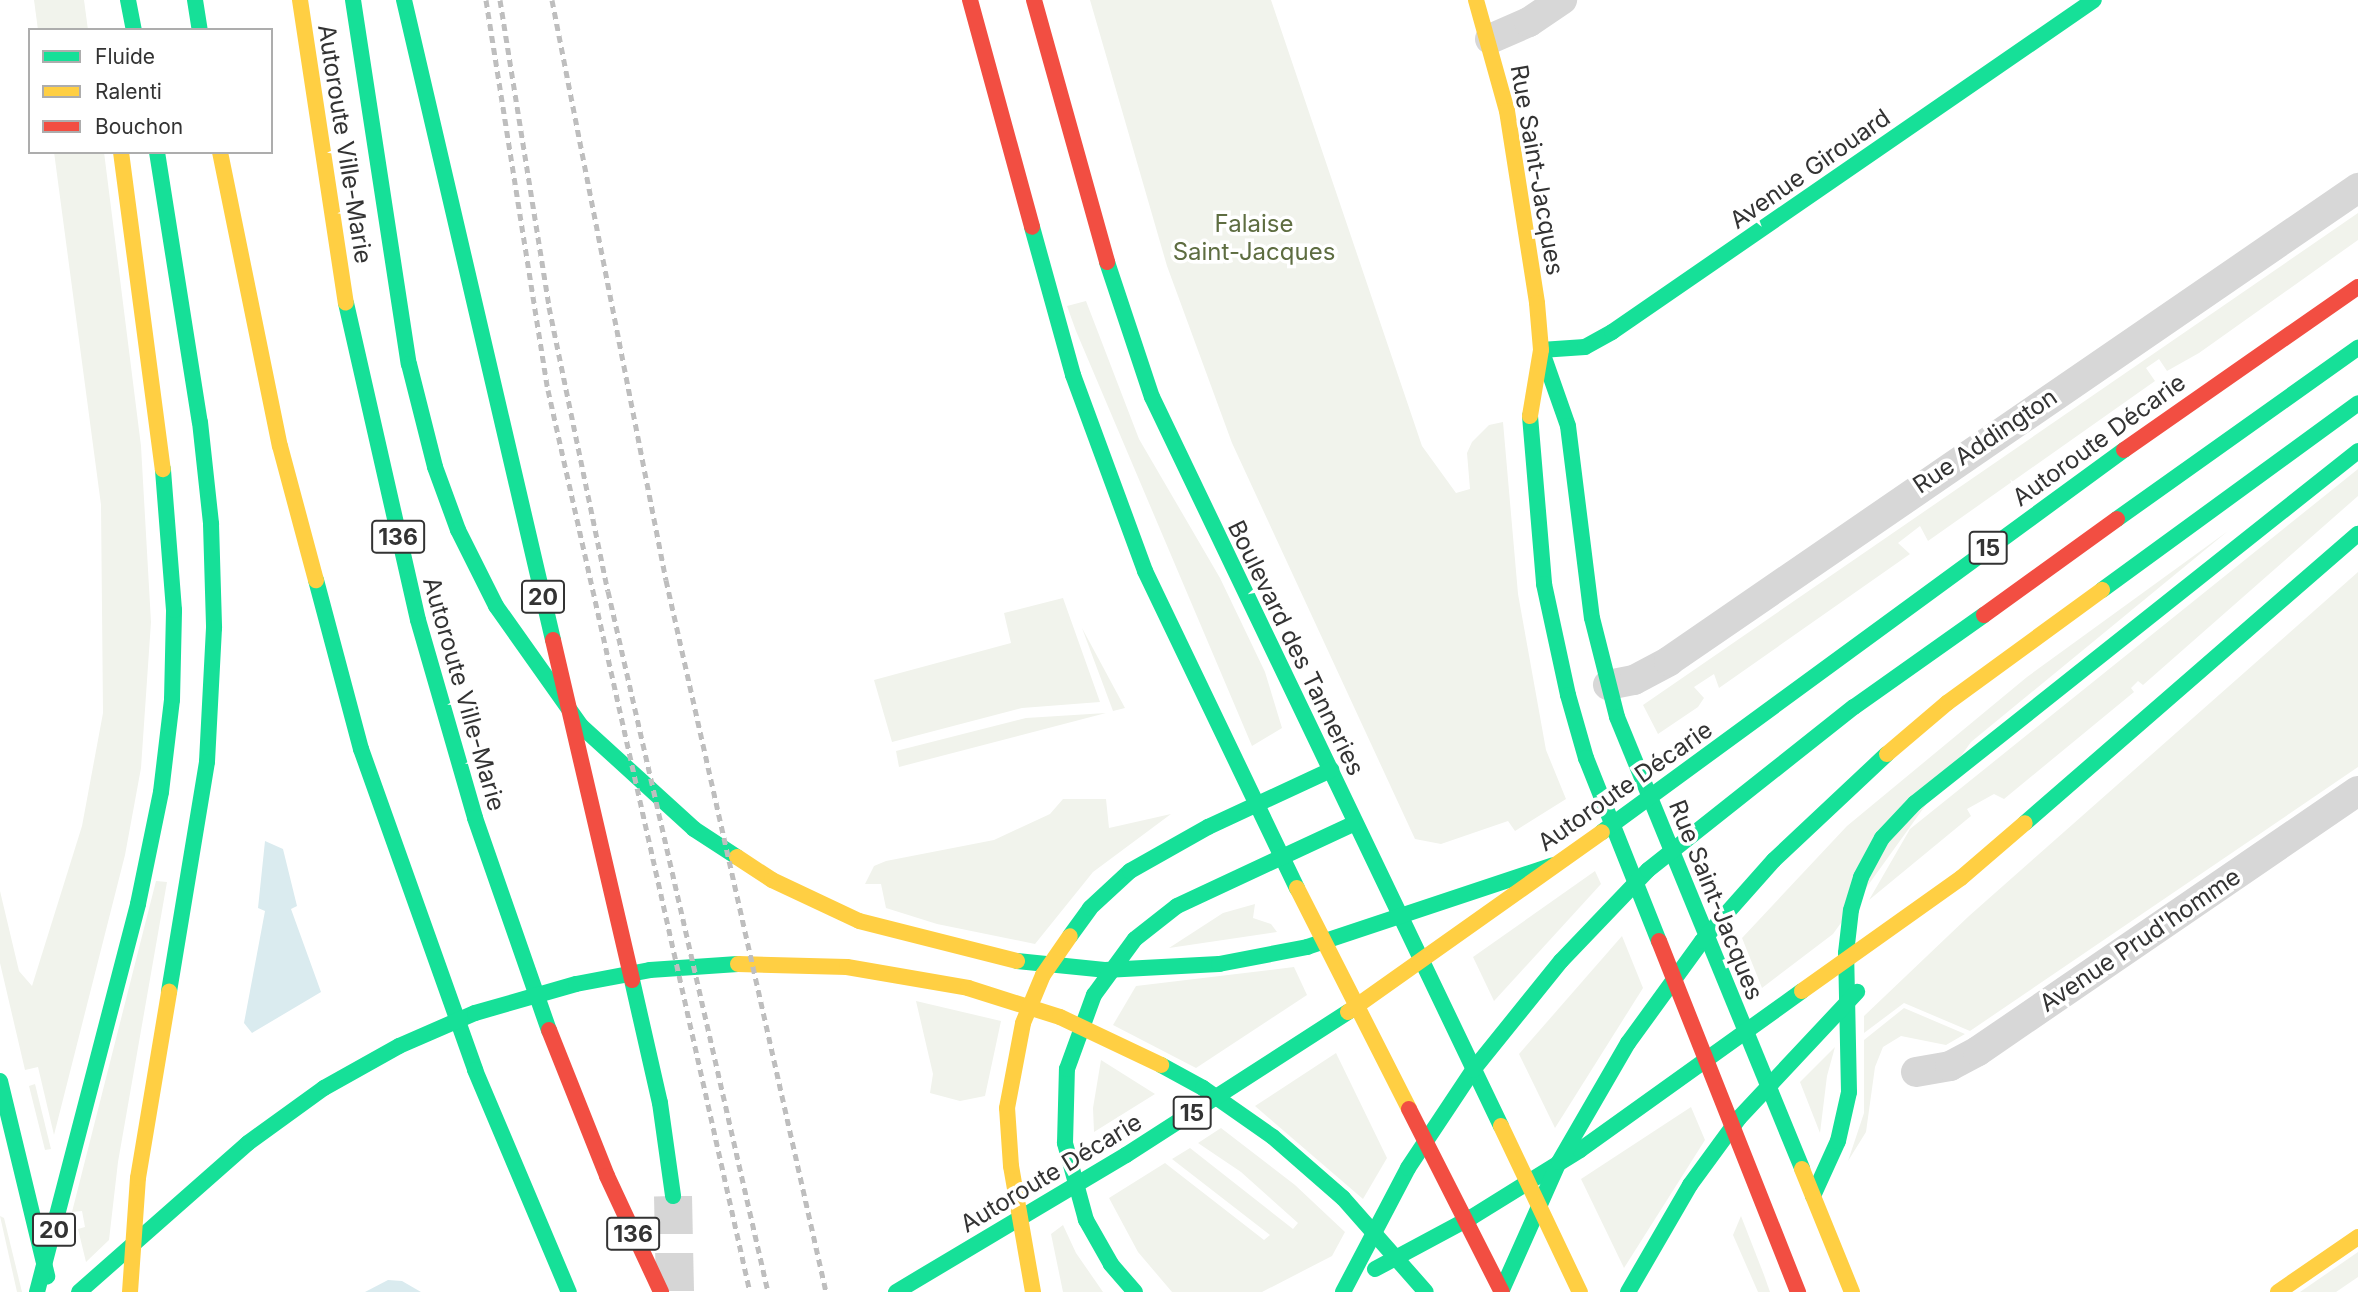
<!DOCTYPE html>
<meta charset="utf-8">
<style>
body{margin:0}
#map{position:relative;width:2358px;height:1292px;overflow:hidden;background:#fff;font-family:Inter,sans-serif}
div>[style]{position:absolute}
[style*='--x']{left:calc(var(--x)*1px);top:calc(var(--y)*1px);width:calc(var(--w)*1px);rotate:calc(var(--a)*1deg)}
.green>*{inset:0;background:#f1f3ec}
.water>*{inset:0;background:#daebef}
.highway-tunnel>*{height:38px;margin-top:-19px;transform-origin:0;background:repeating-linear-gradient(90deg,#d6d6d6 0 38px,transparent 0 57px)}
.street>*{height:30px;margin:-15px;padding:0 15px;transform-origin:15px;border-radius:15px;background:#d7d7d7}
.fast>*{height:16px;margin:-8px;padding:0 8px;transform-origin:8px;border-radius:8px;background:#16e098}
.slow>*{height:16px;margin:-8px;padding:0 8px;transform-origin:8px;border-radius:8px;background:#ffcf43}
.jam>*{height:16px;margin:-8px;padding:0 8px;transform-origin:8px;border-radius:8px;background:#f24e42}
.rail>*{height:5px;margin-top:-2.5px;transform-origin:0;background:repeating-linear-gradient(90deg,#bebebe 0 7px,transparent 0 12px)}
span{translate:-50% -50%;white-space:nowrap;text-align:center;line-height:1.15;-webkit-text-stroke:7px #fff;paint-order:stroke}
.shield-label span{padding:2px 5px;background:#fff;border:2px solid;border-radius:5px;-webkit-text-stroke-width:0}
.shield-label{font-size:23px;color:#333;font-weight:700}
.street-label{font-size:24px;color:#333}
.park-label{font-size:24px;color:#5e6d41}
.legend{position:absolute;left:28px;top:28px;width:245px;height:126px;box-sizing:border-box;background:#fff;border:2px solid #adadad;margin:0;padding:9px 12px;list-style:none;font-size:21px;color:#333}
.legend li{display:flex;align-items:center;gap:14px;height:35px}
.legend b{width:35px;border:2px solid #adadad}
</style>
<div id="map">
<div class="green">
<div style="clip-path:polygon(34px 0,84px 0,88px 30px,38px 30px)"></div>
<div style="clip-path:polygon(1090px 0,1271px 0,1422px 446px,1456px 493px,1470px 489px,1467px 453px,1472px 442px,1489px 425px,1503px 422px,1518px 594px,1546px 750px,1566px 799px,1515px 831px,1508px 821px,1441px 844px,1415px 839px,1232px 443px,1167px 266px)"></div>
<div style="clip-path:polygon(54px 152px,104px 152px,141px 446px,151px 622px,141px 768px,125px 855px,54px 1135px,38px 1067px,25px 1070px,0 963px,0 891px,19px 971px,32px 986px,82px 826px,103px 713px,101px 505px)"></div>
<div style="clip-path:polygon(2358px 213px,2358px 240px,2199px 353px,2167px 371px,2159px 359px,2146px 368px,2155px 381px,1928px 541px,1920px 526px,1898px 543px,1910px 554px,1719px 688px,1714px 674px,1694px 687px,1704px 698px,1698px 707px,1658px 734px,1643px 705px)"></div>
<div style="clip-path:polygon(1086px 301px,1139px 439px,1220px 578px,1265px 672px,1282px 728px,1252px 746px,1076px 331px,1067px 306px)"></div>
<div style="clip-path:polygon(2358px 469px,2358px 496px,2143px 685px,2138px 681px,2131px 688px,2134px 692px,2004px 799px,1994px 794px,1967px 809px,1971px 816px,1869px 900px,1910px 829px)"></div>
<div style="clip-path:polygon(2228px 531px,1971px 742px,1833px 934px,1762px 988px,1742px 938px,1847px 826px,2027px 677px)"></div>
<div style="clip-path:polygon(2358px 572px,2358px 767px,1970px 1031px,1904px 1003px,1864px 1033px,1864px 1016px,1969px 916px)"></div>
<div style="clip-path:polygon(1063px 598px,1100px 702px,1022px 708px,892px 742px,874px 680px,1011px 643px,1004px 613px)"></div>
<div style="clip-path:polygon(1082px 628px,1125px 708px,1113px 711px)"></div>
<div style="clip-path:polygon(1106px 713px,899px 767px,896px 751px,1026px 718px)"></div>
<div style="clip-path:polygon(1063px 799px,1106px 799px,1109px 828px,1171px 814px,1093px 872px,1035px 944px,937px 924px,886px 908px,881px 884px,865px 884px,874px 866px,886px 861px,994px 840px,1050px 814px)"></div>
<div style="clip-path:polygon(1595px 871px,1601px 884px,1494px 1001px,1473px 957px)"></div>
<div style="clip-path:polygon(156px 881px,167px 882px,118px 1162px,109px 1240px,86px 1262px,78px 1229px,85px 1227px,82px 1211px,72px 1212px)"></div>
<div style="clip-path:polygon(1255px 904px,1253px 918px,1271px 924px,1277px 932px,1169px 948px,1223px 913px)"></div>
<div style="clip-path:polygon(1622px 936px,1643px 988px,1555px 1128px,1519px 1054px)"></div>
<div style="clip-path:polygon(1294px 967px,1307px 995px,1196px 1068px,1113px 1025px,1136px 986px)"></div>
<div style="clip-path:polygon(916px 1001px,1001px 1021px,985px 1096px,960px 1101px,930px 1093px,933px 1074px)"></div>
<div style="clip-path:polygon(1904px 1008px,1965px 1034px,1946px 1045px,1901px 1036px,1883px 1047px,1875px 1067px,1866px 1132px,1848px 1161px,1864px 1113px,1864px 1040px)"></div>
<div style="clip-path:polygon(1835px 1047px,1827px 1076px,1820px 1133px,1800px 1082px)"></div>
<div style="clip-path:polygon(1336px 1053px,1387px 1158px,1363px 1199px,1255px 1106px)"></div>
<div style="clip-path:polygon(1101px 1060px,1155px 1094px,1094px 1132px,1093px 1108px)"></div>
<div style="clip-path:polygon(35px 1084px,51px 1149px,45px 1150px,29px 1086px)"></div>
<div style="clip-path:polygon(1691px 1107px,1705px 1140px,1624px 1268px,1581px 1179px)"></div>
<div style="clip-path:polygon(1221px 1128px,1295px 1185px,1345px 1232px,1332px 1256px,1262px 1292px,1172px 1292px,1138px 1252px,1109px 1198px,1165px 1163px,1264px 1240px,1270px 1235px,1172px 1159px,1190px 1148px,1293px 1229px,1298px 1223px,1241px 1172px,1198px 1143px)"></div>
<div style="clip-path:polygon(0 1216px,4px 1218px,22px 1292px,17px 1292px)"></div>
<div style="clip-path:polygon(1741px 1216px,1764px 1275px,1770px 1292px,1758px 1292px,1733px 1235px)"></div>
<div style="clip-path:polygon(1063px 1225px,1076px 1253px,1103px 1292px,1063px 1292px,1051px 1234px)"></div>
<div style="clip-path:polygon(2358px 1252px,2358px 1277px,2336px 1292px,2300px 1292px)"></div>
</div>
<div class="water">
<div style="clip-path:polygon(265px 841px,283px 849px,297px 906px,291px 909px,321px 992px,252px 1033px,244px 1023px,265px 911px,258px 908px)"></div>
<div style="clip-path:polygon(388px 1280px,402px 1281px,421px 1292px,365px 1292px)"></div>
</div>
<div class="highway-tunnel">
<div style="--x:673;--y:1196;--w:96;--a:88.8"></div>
</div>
<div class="street">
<div style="--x:1490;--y:39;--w:43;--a:-23.6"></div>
<div style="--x:1529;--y:22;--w:40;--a:-34"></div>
<div style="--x:1608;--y:685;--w:26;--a:-11"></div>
<div style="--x:1634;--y:680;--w:40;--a:-28"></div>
<div style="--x:1669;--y:661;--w:836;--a:-34.47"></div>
<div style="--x:1916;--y:1072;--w:35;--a:-10"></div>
<div style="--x:1950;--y:1066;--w:32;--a:-28"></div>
<div style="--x:1978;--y:1051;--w:460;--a:-34.4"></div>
</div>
<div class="fast">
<div style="--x:128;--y:0;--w:31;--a:79"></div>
<div style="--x:195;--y:0;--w:30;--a:81"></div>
<div style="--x:353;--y:0;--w:368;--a:81.3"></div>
<div style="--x:409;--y:364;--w:106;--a:75.8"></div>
<div style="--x:435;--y:467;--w:67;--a:69.9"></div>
<div style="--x:458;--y:530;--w:85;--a:63.4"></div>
<div style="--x:496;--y:606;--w:147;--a:54.7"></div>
<div style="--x:581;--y:726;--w:153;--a:42.3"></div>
<div style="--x:694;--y:829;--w:51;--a:33.1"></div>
<div style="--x:404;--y:0;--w:657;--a:76.89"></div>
<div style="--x:157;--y:152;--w:273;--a:81"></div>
<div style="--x:200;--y:422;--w:103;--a:83.8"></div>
<div style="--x:211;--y:524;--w:104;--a:88.3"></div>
<div style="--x:214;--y:628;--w:134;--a:93"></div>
<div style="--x:207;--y:762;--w:233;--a:99.4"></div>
<div style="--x:1032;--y:227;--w:154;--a:74.5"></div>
<div style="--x:1073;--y:375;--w:209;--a:69.8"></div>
<div style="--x:1145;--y:571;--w:352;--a:64.4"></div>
<div style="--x:1107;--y:262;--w:142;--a:71.6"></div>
<div style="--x:1152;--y:397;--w:808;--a:64.42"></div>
<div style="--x:346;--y:303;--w:325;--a:77.2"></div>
<div style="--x:418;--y:620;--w:206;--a:73.9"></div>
<div style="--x:475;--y:818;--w:225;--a:70.8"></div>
<div style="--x:1541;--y:350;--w:44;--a:-3.9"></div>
<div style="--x:1585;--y:347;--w:31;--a:-29"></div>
<div style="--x:1612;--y:332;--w:585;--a:-34.56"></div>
<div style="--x:1542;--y:352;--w:78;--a:70.6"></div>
<div style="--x:1568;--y:426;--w:193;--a:82.9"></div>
<div style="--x:1592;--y:618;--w:102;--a:75.8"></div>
<div style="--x:1617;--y:717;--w:488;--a:67.7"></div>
<div style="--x:1530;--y:416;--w:169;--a:85.2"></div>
<div style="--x:1544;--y:584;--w:114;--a:77.8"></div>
<div style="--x:1568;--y:695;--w:66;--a:74.1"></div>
<div style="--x:1586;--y:758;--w:197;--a:68.3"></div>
<div style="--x:2117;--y:519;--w:296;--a:-35.4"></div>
<div style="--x:316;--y:580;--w:175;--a:75.1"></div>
<div style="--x:361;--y:749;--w:341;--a:70.4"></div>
<div style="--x:475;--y:1070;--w:241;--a:67.1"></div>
<div style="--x:2102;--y:590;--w:317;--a:-36.1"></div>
<div style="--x:2025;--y:823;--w:441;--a:-41"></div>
<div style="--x:1602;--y:832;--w:647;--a:-36.2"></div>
<div style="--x:1070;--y:936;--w:34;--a:-54"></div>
<div style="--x:1090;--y:908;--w:54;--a:-42.8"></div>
<div style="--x:1130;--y:871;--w:90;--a:-29.4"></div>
<div style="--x:1208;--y:827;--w:136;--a:-24.9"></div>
<div style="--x:1017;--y:961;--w:88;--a:5.8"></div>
<div style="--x:1105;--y:970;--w:114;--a:-3"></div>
<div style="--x:1219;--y:964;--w:90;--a:-10.9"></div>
<div style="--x:1307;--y:947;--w:259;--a:-18.4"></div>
<div style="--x:632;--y:980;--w:126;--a:77.2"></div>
<div style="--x:660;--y:1103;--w:94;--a:82"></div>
<div style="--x:1161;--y:1065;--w:48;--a:28.7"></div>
<div style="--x:1203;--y:1088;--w:85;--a:35"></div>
<div style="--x:1273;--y:1137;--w:93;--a:41.1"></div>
<div style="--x:1343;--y:1198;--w:125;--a:48.6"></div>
<div style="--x:0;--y:1081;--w:201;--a:76.4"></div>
<div style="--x:1813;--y:1196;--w:60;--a:-65.6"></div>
<div style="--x:1838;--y:1141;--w:50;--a:-77.3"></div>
<div style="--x:1849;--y:1092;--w:139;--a:-91.2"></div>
<div style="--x:1846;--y:953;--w:43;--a:-83.4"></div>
<div style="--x:1851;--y:910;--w:34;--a:-73"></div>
<div style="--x:1861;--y:877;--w:44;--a:-61.7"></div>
<div style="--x:1882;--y:838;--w:48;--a:-46.7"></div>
<div style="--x:1915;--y:803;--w:566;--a:-38.47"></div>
<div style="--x:1375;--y:1269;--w:110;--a:-28.2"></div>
<div style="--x:1472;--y:1217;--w:127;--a:-31.8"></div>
<div style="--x:1580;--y:1150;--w:273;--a:-35.6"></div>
<div style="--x:37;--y:1292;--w:401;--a:-75.4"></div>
<div style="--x:138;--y:904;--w:114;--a:-78.4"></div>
<div style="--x:161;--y:792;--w:93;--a:-83.2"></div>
<div style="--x:172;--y:700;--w:90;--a:-88.7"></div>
<div style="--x:174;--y:610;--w:141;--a:-94.5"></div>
<div style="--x:79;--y:1292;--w:225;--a:-41.4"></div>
<div style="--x:248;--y:1143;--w:94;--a:-35.9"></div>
<div style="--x:324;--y:1088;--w:86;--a:-29.2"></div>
<div style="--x:399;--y:1046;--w:83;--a:-23.5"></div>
<div style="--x:475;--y:1013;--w:105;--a:-16"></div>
<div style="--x:576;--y:984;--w:75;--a:-10.7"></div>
<div style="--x:650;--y:970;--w:88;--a:-3.9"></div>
<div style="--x:896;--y:1292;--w:268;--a:-30.8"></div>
<div style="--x:1126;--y:1155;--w:264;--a:-32.8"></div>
<div style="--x:1135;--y:1292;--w:37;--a:-131"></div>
<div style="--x:1111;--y:1264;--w:51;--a:-119.6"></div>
<div style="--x:1086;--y:1220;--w:80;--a:-105.3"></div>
<div style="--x:1065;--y:1143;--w:74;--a:-88.5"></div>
<div style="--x:1067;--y:1069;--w:79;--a:-70"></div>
<div style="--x:1094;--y:995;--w:69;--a:-53.8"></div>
<div style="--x:1135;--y:939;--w:53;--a:-38.2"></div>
<div style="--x:1177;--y:906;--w:196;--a:-25"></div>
<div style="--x:1343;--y:1292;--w:140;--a:-62.3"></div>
<div style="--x:1408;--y:1168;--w:118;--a:-56.4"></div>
<div style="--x:1473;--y:1070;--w:140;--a:-51.1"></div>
<div style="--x:1561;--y:961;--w:126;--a:-46.3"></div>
<div style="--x:1648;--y:870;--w:263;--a:-38.4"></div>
<div style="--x:1854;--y:707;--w:159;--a:-35.3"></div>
<div style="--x:1501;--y:1292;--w:142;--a:-66"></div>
<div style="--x:1559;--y:1162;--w:138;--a:-59.9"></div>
<div style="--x:1628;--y:1043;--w:126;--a:-54"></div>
<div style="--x:1702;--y:941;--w:108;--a:-48.4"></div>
<div style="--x:1774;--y:860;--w:155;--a:-43.2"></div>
<div style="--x:1628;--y:1292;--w:124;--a:-59.9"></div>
<div style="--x:1690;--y:1185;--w:83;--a:-53.8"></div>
<div style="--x:1739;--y:1118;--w:173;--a:-46.9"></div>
</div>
<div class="slow">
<div style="--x:300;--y:0;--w:306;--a:81.4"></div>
<div style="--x:1476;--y:0;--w:115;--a:74.4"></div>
<div style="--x:1507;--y:111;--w:194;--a:81.1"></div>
<div style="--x:1537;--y:303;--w:47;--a:85.1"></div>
<div style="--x:1541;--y:350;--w:67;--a:99.5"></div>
<div style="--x:121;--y:152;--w:320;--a:82.5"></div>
<div style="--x:220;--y:152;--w:300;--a:78.5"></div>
<div style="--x:280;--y:446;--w:139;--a:75"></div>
<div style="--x:1887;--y:754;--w:79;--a:-40.4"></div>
<div style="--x:1947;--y:703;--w:192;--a:-36.1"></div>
<div style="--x:737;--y:857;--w:42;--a:33.3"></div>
<div style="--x:772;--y:880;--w:96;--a:25.2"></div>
<div style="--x:859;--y:921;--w:163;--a:14.2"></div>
<div style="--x:1297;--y:888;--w:248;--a:63.1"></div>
<div style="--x:738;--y:964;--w:109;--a:1.6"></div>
<div style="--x:847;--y:967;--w:123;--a:9.8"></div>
<div style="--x:968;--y:988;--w:96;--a:17.5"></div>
<div style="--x:1060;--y:1017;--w:112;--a:25.4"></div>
<div style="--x:1802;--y:991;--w:195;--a:-35.4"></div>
<div style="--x:1961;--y:878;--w:84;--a:-40.7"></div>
<div style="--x:1348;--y:1012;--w:311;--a:-35.3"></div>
<div style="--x:1501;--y:1126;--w:184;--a:64.6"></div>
<div style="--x:1802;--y:1169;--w:133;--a:67.9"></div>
<div style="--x:130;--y:1292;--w:114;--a:-86"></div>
<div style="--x:138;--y:1178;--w:189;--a:-80.5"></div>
<div style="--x:1033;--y:1292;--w:128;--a:-99.9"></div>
<div style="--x:1011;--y:1166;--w:58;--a:-93.9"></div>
<div style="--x:1007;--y:1108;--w:86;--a:-79.3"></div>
<div style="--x:1023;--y:1023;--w:52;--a:-67.4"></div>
<div style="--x:1043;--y:975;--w:47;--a:-55.3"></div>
<div style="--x:2278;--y:1292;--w:97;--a:-34.5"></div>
</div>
<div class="jam">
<div style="--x:970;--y:0;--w:235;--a:74.7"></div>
<div style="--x:1034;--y:0;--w:272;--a:74.4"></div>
<div style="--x:2124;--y:450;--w:285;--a:-34.9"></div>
<div style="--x:1984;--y:615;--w:164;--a:-35.8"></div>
<div style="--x:553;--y:640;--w:349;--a:76.9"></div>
<div style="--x:1659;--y:941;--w:378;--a:68.4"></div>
<div style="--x:549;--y:1030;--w:157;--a:68.3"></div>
<div style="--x:607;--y:1176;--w:128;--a:65"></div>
<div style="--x:1409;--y:1109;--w:205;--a:63.1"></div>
</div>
<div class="rail">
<div style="--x:486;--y:0;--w:395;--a:81"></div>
<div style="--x:548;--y:390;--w:924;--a:77.38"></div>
<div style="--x:500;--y:0;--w:311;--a:80.9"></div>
<div style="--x:549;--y:307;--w:290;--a:78.3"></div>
<div style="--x:608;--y:591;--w:719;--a:77.14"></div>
<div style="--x:552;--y:0;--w:591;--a:78.88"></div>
<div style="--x:666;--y:580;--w:730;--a:77.33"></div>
</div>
<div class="shield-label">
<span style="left:398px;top:537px">136</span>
<span style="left:1988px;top:548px">15</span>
<span style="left:543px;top:597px">20</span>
<span style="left:1192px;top:1113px">15</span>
<span style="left:54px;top:1230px">20</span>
<span style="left:633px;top:1234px">136</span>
</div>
<div class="street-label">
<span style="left:345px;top:144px;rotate:81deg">Autoroute Ville-Marie</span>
<span style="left:1810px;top:169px;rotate:-35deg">Avenue Girouard</span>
<span style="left:1537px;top:170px;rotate:80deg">Rue Saint-Jacques</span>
<span style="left:2099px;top:440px;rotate:-36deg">Autoroute Décarie</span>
<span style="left:1985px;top:441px;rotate:-34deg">Rue Addington</span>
<span style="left:1296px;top:648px;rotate:64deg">Boulevard des Tanneries</span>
<span style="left:464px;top:694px;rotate:74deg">Autoroute Ville-Marie</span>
<span style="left:1625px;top:786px;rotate:-35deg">Autoroute Décarie</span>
<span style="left:1716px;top:900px;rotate:68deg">Rue Saint-Jacques</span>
<span style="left:2140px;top:940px;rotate:-34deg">Avenue Prud'homme</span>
<span style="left:1051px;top:1173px;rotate:-31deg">Autoroute Décarie</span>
</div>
<div class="park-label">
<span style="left:1254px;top:238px">Falaise<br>Saint-Jacques</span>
</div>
<ul class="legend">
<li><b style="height:9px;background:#16e098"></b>Fluide</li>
<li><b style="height:9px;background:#ffcf43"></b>Ralenti</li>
<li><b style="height:9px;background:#f24e42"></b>Bouchon</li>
</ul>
</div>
